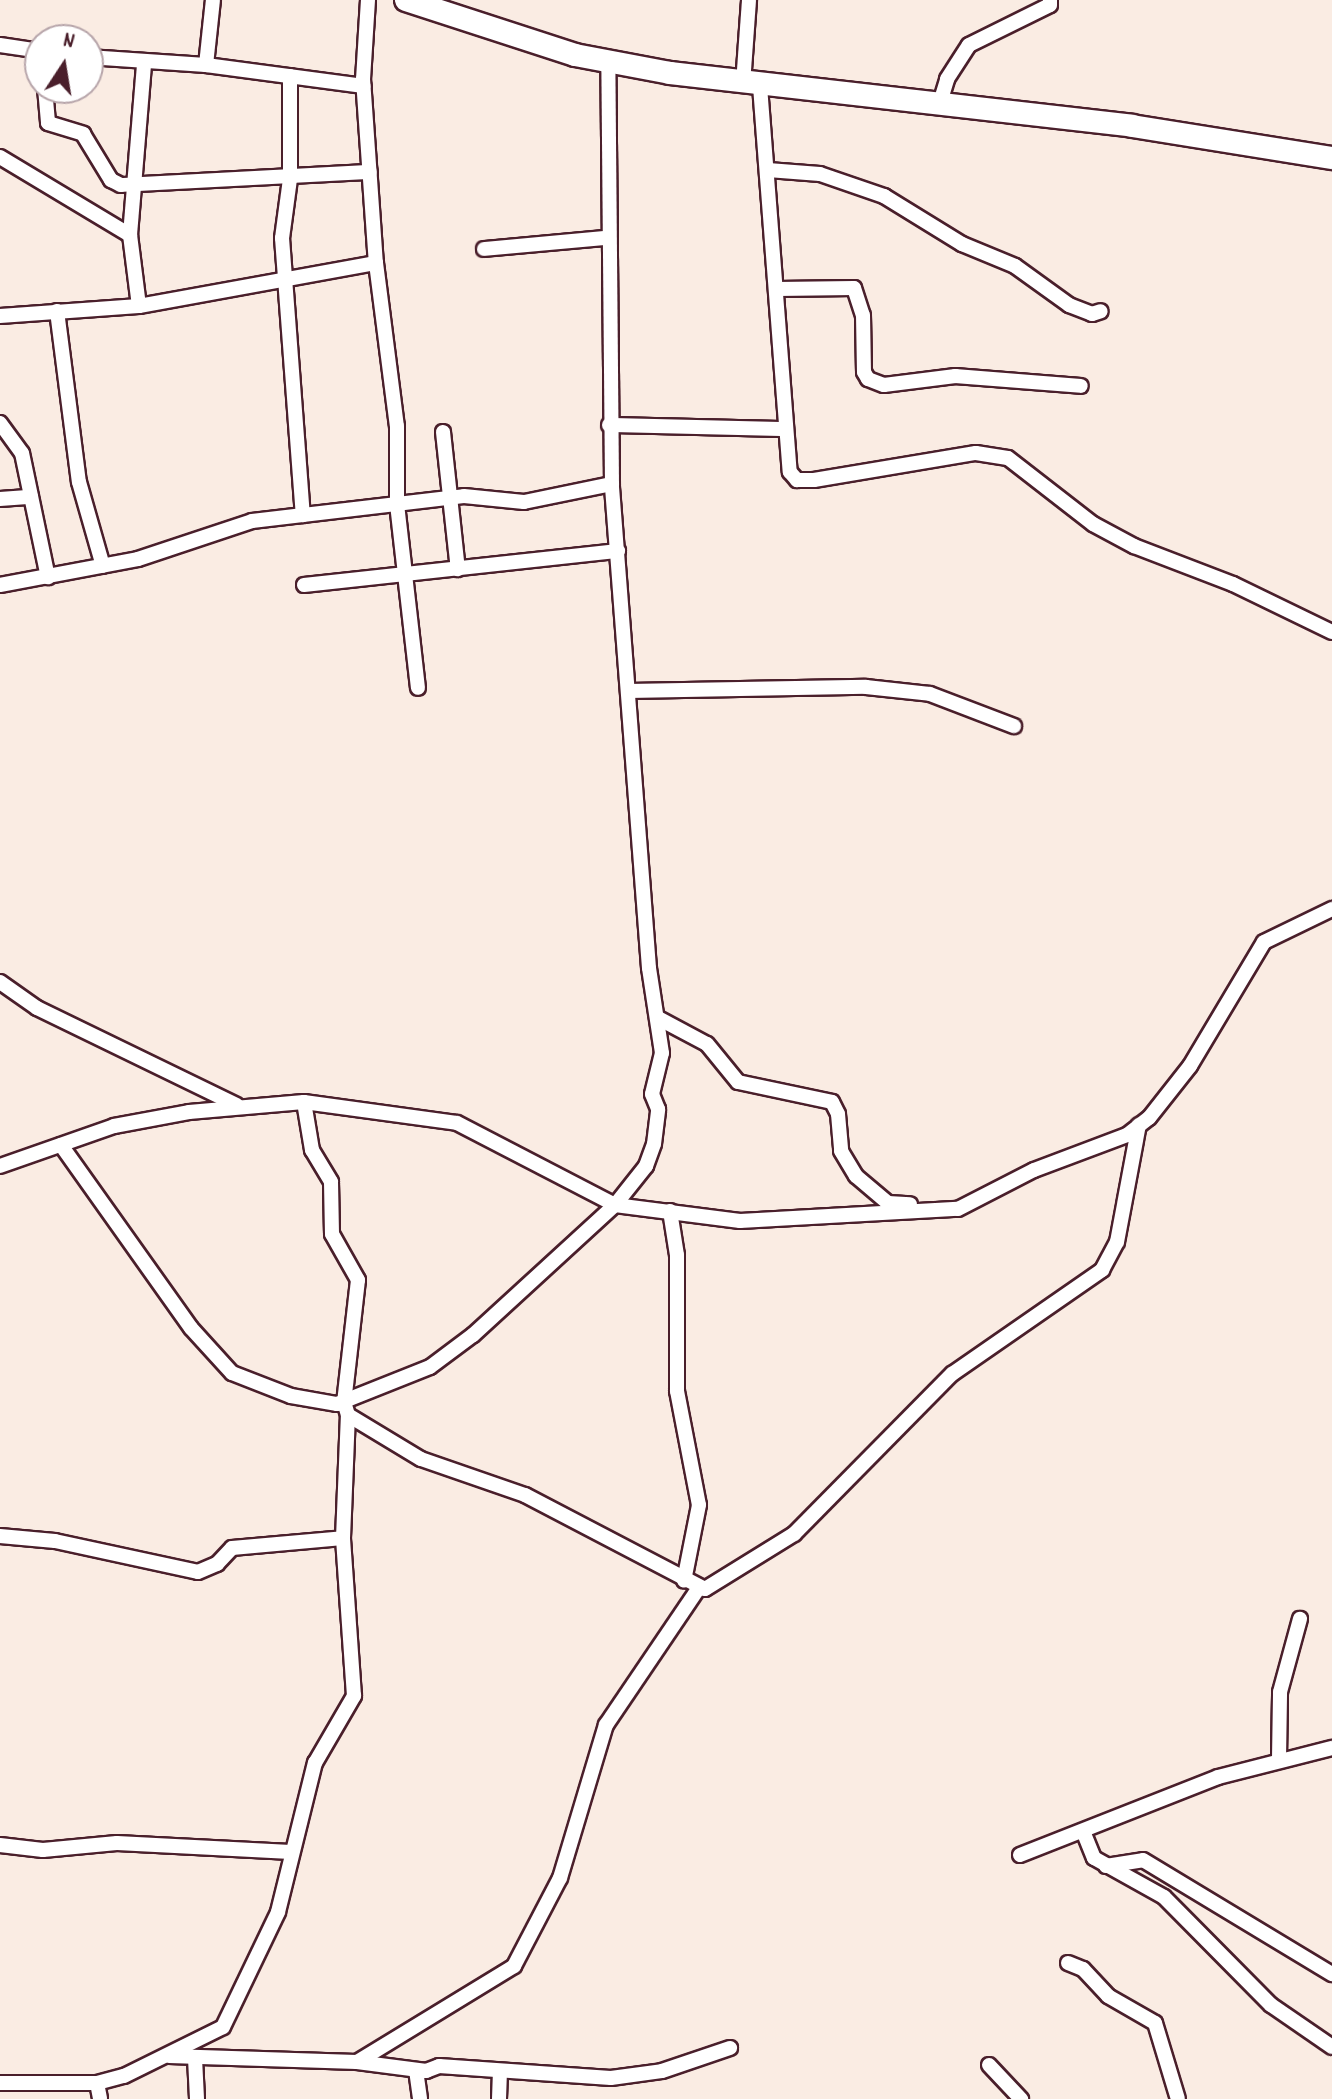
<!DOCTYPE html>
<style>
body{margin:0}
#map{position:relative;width:1332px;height:2099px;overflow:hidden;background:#faece3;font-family:Dekko,sans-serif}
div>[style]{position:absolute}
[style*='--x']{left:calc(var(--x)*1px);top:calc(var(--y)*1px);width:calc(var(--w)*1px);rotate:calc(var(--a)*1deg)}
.roads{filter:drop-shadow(2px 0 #4a1f2b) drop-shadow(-2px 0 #4a1f2b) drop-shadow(0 2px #4a1f2b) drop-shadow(0 -2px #4a1f2b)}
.minor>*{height:14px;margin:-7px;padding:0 7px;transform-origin:7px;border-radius:7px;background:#fff}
.primary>*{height:22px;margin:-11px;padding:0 11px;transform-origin:11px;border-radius:11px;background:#fff}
span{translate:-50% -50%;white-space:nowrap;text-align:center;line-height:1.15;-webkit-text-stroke:8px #fff;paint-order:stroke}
.north{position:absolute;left:24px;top:24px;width:80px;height:80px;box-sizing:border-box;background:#fff;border:2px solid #b7a5aa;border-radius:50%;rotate:12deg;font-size:22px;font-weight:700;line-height:32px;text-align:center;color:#4a1f2b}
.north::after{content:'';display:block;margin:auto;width:28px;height:36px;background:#4a1f2b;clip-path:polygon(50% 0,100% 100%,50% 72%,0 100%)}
</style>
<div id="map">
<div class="roads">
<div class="minor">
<div style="--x:368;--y:0;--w:79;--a:93.6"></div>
<div style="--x:363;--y:79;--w:184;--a:86"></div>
<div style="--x:376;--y:263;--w:164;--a:82.7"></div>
<div style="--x:397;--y:426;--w:78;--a:90"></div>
<div style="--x:397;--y:504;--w:185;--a:83.5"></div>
<div style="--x:0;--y:45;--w:40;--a:8.5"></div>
<div style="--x:88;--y:57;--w:118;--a:3.9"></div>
<div style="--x:206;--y:65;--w:159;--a:7.6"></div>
<div style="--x:206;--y:65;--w:65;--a:-83.9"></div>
<div style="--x:290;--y:76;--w:103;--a:90"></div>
<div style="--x:290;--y:179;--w:60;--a:97.7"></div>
<div style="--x:282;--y:238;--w:278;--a:85.7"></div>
<div style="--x:743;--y:84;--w:84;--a:-85.9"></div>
<div style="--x:760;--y:86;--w:387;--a:85.6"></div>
<div style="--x:790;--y:472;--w:11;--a:49"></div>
<div style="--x:797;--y:480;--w:17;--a:0"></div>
<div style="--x:814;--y:480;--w:164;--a:-9.5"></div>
<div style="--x:976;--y:453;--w:32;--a:9"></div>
<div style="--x:1008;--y:458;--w:108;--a:37.8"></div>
<div style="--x:1093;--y:524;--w:47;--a:28.2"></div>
<div style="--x:1134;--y:546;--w:106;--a:21"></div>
<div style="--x:1233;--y:584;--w:110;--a:25.9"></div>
<div style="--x:45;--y:88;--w:35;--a:85"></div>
<div style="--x:48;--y:123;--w:37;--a:17"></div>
<div style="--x:83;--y:134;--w:54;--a:58.7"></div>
<div style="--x:111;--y:180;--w:11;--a:27"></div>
<div style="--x:121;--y:185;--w:249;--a:-3"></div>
<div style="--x:939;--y:106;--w:28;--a:-73"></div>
<div style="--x:947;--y:79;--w:40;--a:-57.1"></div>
<div style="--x:969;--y:45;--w:90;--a:-26.3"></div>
<div style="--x:1050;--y:5;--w:5;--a:-90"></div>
<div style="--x:0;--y:157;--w:152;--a:31"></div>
<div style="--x:768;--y:170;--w:52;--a:4.4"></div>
<div style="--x:820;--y:174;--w:68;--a:19"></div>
<div style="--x:884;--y:196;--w:92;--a:31.6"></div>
<div style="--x:962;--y:244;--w:57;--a:22.5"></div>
<div style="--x:1015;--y:266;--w:67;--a:35.8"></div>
<div style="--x:1069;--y:305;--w:25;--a:21"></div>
<div style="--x:1092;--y:314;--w:9;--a:-18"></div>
<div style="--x:484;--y:249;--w:122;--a:-5.2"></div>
<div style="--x:777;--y:289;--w:77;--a:-0.7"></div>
<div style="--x:854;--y:288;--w:28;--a:72"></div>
<div style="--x:863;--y:315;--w:57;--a:89"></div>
<div style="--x:864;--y:372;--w:8;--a:60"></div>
<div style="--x:868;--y:379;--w:17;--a:21"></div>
<div style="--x:884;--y:385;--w:72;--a:-7.2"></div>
<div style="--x:955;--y:376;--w:126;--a:4.5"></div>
<div style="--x:139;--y:306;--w:72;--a:-97.2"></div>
<div style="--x:130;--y:235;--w:172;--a:-85.3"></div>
<div style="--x:57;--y:311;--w:172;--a:82.7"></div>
<div style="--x:79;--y:482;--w:87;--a:74.1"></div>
<div style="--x:0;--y:316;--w:139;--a:-4.1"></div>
<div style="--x:139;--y:306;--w:241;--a:-10.3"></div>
<div style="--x:0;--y:423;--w:37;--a:54"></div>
<div style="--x:22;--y:453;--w:127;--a:78.2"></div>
<div style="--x:609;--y:425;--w:175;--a:1.3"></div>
<div style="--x:443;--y:432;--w:138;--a:83.8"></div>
<div style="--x:0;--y:499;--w:31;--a:-4"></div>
<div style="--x:0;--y:585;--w:140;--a:-10.7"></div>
<div style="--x:138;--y:559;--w:120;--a:-18.4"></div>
<div style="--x:252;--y:521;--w:213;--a:-6.7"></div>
<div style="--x:464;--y:496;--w:60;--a:5.7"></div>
<div style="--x:524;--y:502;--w:90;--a:-11.6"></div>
<div style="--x:304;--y:585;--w:316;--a:-6.2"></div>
<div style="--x:628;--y:691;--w:238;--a:-1"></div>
<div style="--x:866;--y:687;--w:64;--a:6.2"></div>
<div style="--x:930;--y:694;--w:90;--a:20.9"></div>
<div style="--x:0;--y:982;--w:45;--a:35.1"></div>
<div style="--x:37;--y:1008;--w:222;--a:25.9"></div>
<div style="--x:658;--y:1018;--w:55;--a:28"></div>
<div style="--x:707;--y:1044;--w:49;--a:50.8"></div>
<div style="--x:738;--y:1082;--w:96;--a:12"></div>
<div style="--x:832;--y:1102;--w:13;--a:63"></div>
<div style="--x:838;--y:1114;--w:37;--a:85"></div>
<div style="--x:841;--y:1151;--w:29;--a:59"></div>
<div style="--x:856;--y:1176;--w:42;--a:40.2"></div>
<div style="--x:888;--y:1203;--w:22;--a:3"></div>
<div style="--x:304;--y:1102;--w:49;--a:80.5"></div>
<div style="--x:312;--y:1150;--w:37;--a:59"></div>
<div style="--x:331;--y:1182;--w:52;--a:88.9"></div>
<div style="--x:332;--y:1234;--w:53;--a:60.5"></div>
<div style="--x:358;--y:1280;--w:123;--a:96.5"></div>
<div style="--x:344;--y:1402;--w:14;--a:73"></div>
<div style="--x:348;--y:1415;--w:85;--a:31.1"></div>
<div style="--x:421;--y:1459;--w:110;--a:19.1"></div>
<div style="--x:525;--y:1495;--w:203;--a:27.6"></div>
<div style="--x:705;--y:1589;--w:105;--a:-31.7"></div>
<div style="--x:794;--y:1534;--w:225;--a:-45.4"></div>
<div style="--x:952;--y:1374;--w:183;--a:-34.7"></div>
<div style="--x:1102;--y:1270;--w:32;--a:-62"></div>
<div style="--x:1117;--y:1242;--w:119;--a:-79.4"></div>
<div style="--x:61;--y:1145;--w:224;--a:54.6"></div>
<div style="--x:191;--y:1328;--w:61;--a:47.7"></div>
<div style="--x:232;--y:1373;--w:63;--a:21.3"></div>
<div style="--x:291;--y:1396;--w:47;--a:9.9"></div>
<div style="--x:337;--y:1404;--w:100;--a:-21.7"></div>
<div style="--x:430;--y:1367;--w:54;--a:-36.7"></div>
<div style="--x:473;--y:1335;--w:193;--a:-42.5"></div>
<div style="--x:615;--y:1205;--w:50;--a:-51.5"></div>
<div style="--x:646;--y:1166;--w:23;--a:-70"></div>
<div style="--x:654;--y:1144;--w:35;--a:-83"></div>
<div style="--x:658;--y:1109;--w:16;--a:-112"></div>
<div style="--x:652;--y:1094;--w:42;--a:-76.3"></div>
<div style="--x:662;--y:1053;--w:86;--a:-98.7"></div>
<div style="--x:649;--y:968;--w:485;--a:-94.4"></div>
<div style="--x:612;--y:484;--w:423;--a:-90.5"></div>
<div style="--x:0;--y:1166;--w:121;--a:-19.3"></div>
<div style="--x:114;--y:1126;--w:76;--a:-10.6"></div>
<div style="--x:189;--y:1112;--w:115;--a:-5"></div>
<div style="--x:304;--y:1102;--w:154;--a:7.8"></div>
<div style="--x:457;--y:1123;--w:178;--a:27.4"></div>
<div style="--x:615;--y:1205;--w:126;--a:7.3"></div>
<div style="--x:740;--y:1221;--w:218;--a:-3.2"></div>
<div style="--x:958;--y:1209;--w:85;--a:-27.2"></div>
<div style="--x:1034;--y:1170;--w:99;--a:-20.6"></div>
<div style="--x:1127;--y:1135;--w:28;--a:-38"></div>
<div style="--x:1149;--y:1118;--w:66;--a:-51.7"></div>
<div style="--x:1190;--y:1066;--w:144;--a:-59.2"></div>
<div style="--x:1264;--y:942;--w:76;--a:-25.9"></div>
<div style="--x:670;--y:1211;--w:45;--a:81"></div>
<div style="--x:677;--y:1255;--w:136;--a:90"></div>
<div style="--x:677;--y:1391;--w:116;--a:79.1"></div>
<div style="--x:699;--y:1505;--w:77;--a:101.2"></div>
<div style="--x:0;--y:1536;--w:55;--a:5.2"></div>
<div style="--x:55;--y:1541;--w:146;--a:12.2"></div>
<div style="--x:198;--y:1572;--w:21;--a:-23"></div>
<div style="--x:217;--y:1564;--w:22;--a:-47"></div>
<div style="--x:232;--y:1548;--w:111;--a:-5.1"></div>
<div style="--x:1279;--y:1759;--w:67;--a:-89.1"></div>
<div style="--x:1280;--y:1692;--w:76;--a:-74.7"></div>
<div style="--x:1083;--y:1831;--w:29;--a:68"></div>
<div style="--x:1094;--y:1858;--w:80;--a:29.1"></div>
<div style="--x:1164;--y:1897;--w:152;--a:45.3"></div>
<div style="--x:1271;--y:2005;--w:74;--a:34.5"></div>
<div style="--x:0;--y:1845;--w:43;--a:6.6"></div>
<div style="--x:43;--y:1850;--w:74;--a:-5.4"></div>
<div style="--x:117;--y:1843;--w:174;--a:3"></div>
<div style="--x:1020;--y:1855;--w:213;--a:-21.5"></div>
<div style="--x:1218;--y:1777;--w:118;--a:-14.3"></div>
<div style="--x:1106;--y:1866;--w:37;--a:-9"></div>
<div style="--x:1143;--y:1860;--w:221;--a:31.1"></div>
<div style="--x:1068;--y:1963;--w:16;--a:22"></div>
<div style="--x:1083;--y:1969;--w:37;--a:47"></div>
<div style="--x:1108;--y:1996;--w:54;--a:29.9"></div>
<div style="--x:1155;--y:2023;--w:79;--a:73.2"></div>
<div style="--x:169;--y:2056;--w:188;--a:1.8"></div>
<div style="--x:357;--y:2062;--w:184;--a:-31.4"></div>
<div style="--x:514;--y:1966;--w:99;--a:-62.4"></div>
<div style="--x:560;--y:1878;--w:160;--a:-73.3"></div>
<div style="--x:606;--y:1725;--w:164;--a:-55.9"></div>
<div style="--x:195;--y:2058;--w:41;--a:87.2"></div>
<div style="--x:357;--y:2062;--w:70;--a:7.4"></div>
<div style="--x:426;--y:2071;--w:14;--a:-21"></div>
<div style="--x:439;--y:2066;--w:172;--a:4"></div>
<div style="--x:611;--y:2078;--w:51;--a:-7.8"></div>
<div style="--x:662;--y:2071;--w:72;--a:-18.7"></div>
<div style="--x:989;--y:2065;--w:47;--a:46.7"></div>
<div style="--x:416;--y:2070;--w:29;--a:82"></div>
<div style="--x:0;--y:2083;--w:97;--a:0"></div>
<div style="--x:97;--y:2083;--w:28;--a:-15"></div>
<div style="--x:124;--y:2076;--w:110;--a:-26.3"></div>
<div style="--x:223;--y:2027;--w:127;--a:-64.4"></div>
<div style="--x:278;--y:1912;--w:154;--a:-76.1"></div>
<div style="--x:315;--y:1763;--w:78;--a:-59.8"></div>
<div style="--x:354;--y:1696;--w:158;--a:-94"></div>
<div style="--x:343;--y:1538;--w:123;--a:-87.7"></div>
<div style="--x:97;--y:2083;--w:16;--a:79"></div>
<div style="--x:499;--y:2099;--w:25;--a:-88"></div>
</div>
<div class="primary">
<div style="--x:406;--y:0;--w:178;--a:18"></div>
<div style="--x:575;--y:55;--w:97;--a:10.7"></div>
<div style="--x:670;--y:73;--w:465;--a:6.5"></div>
<div style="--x:1132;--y:126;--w:203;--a:9.1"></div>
</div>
</div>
<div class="north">N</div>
</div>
